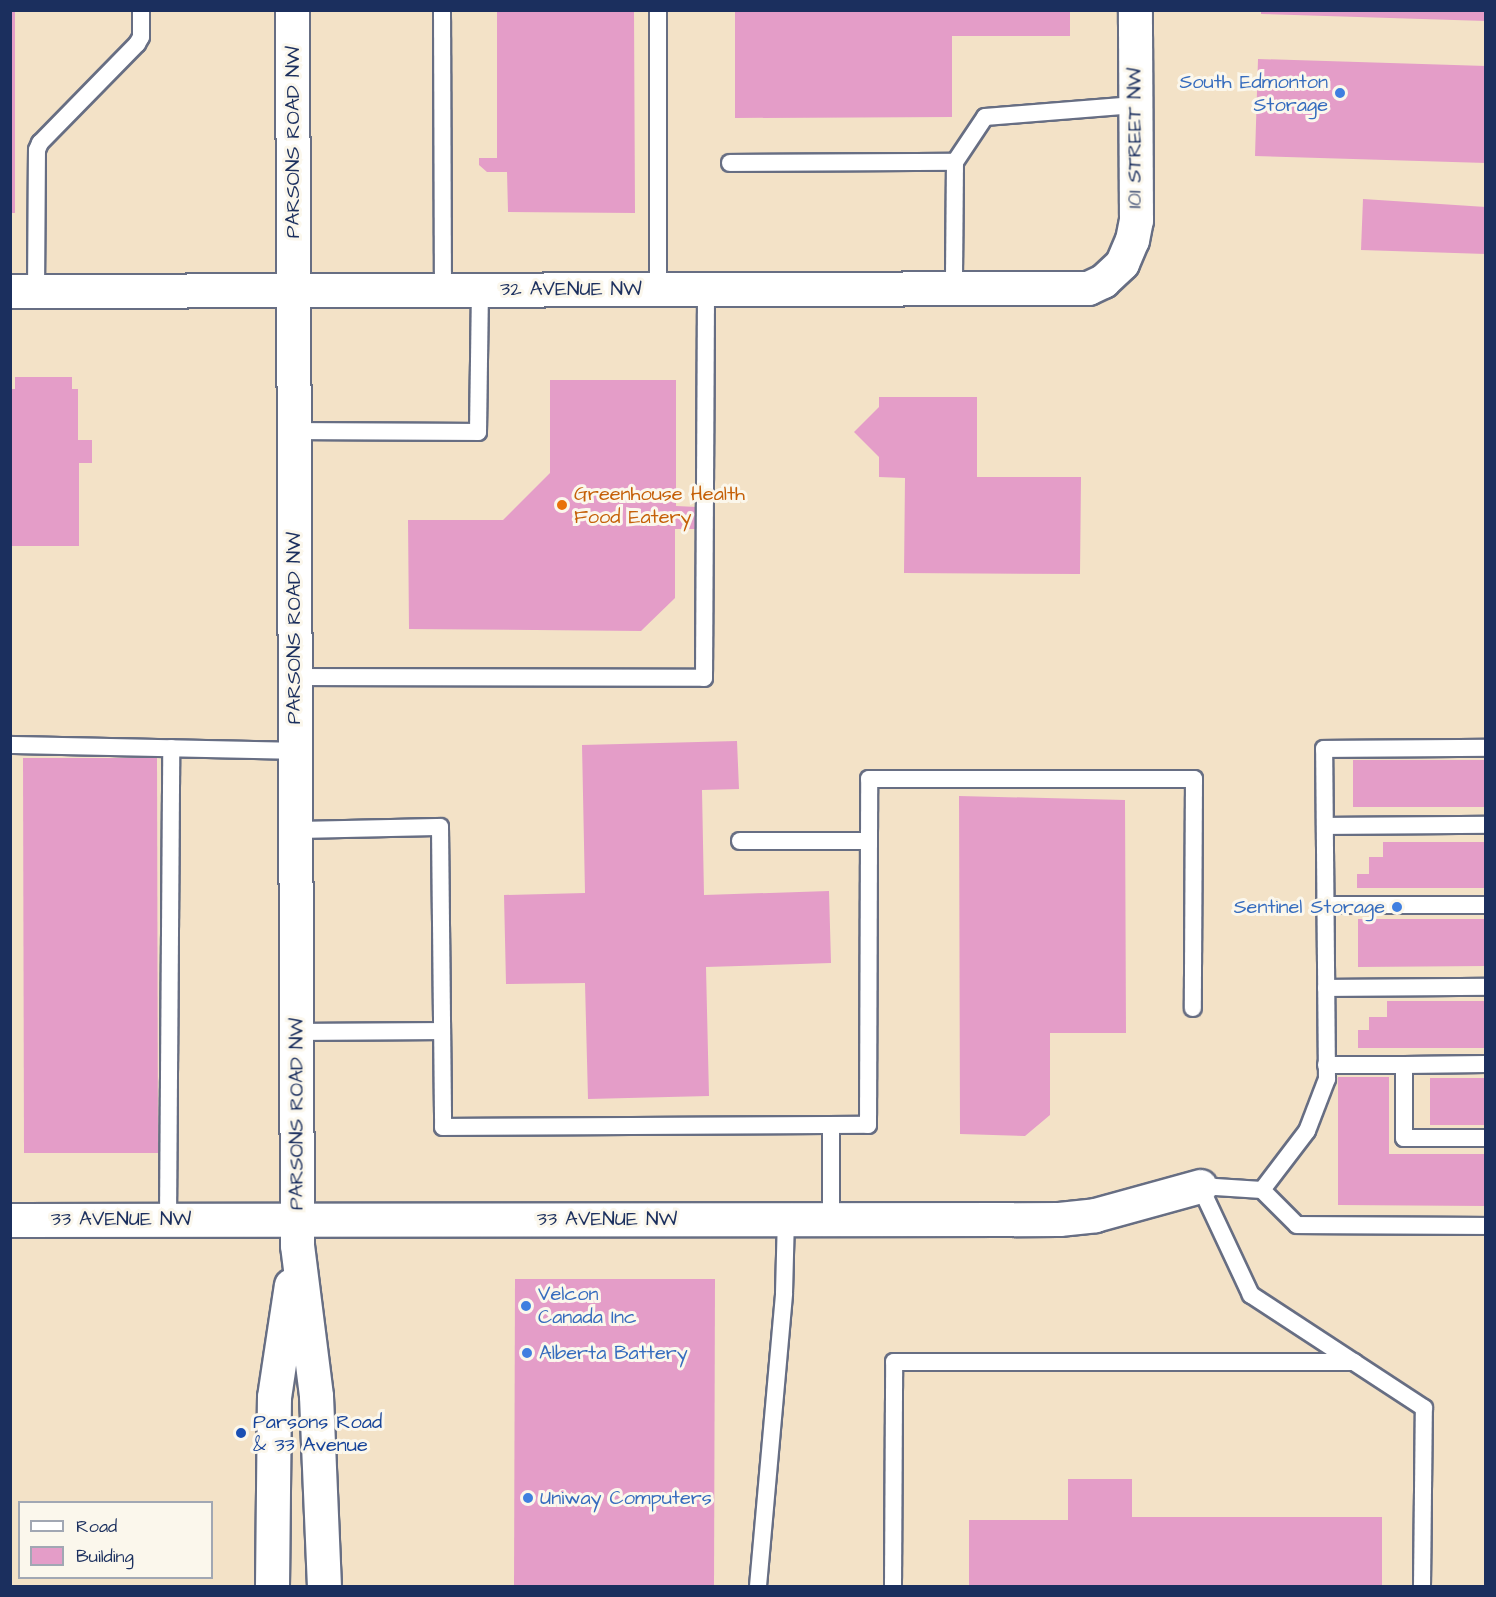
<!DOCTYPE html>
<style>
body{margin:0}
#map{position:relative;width:1496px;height:1597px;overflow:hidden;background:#f3e2c7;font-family:"Architects Daughter",sans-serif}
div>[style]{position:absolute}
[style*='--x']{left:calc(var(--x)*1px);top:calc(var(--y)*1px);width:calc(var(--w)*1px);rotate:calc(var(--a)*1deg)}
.building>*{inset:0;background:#e49dc8}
.roads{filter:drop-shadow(2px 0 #676e83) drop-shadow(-2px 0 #676e83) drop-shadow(0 2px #676e83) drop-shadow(0 -2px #676e83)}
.lane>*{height:16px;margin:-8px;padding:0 8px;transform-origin:8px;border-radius:8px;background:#fff}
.street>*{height:33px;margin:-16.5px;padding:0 16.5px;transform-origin:16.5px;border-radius:16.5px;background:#fff}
.secondary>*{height:33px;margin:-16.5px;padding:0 16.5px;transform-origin:16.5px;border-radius:16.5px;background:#fff}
.dots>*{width:16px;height:16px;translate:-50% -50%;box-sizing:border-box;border:3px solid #fbf7ec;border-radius:50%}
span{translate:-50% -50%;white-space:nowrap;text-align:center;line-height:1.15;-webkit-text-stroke:6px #fbf7ec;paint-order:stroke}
.shop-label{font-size:20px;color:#366cbe}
.right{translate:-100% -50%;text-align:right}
.left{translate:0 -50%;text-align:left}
.street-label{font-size:20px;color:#1b2f5e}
.food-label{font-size:20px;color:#c56008}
.transit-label{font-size:20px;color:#164399}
.frame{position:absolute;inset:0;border:12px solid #1b2f5e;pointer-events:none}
.legend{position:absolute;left:18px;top:1501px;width:195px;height:78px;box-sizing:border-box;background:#fbf7ec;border:2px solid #a1a7b3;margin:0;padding:8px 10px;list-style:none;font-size:18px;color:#1b2f5e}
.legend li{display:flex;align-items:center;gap:12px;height:30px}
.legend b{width:30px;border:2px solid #a1a7b3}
</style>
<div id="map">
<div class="building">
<div style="clip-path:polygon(10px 10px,15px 10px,15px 213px,10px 213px)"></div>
<div style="clip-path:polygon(497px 10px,634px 10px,635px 213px,508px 212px,507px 172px,487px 172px,479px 165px,479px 158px,497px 158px)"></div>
<div style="clip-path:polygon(735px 10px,1070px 10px,1070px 36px,952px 36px,952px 117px,735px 118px)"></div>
<div style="clip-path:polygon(1261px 10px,1486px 10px,1486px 21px,1261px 14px)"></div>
<div style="clip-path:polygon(1258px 59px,1486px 66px,1486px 163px,1255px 156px)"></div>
<div style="clip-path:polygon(1363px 199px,1486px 207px,1486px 254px,1361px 250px)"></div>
<div style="clip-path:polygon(15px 377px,72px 377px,72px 389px,78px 389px,78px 440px,92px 440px,92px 463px,79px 463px,79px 546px,10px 546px,10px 389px,15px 389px)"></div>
<div style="clip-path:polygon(550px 380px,676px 380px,676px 506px,697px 507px,697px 529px,675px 529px,675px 598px,641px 631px,409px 629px,408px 520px,503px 520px,550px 473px)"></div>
<div style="clip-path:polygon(879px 397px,977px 397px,977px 477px,1081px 477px,1080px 574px,904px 573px,905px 478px,879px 477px,879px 457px,854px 432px,879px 407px)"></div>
<div style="clip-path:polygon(737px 741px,739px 789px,702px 790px,704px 895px,829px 891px,831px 963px,706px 967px,709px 1096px,588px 1099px,585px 983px,506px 984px,504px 895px,585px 893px,582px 745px)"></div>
<div style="clip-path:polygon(23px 758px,157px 758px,158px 1153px,24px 1153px)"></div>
<div style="clip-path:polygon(1353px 760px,1486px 760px,1486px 807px,1353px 807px)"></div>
<div style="clip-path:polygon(959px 796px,1125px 800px,1126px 1033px,1050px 1033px,1050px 1115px,1025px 1136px,960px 1134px)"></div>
<div style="clip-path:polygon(1383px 842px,1486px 842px,1486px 888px,1357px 888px,1357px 874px,1369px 874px,1369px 857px,1383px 857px)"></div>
<div style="clip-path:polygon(1358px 919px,1486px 919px,1486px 966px,1358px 967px)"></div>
<div style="clip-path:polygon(1387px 1001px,1486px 1001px,1486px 1048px,1358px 1048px,1358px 1030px,1369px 1030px,1369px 1017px,1387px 1017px)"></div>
<div style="clip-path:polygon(1338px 1077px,1389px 1077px,1389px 1154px,1486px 1154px,1486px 1206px,1338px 1205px)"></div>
<div style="clip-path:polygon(1430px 1078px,1486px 1078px,1486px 1125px,1430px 1125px)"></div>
<div style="clip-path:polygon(515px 1279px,715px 1279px,714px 1586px,514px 1586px)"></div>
<div style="clip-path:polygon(1068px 1479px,1132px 1479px,1132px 1517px,1382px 1517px,1382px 1586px,969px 1586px,969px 1520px,1068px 1520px)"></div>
</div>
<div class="roads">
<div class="lane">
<div style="--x:442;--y:10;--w:280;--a:89.8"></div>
<div style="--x:955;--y:162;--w:54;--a:-56.3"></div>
<div style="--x:985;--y:117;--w:150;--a:-4.6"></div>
<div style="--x:730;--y:163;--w:225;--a:-0.3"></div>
<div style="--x:955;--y:162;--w:126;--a:90.5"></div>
<div style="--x:658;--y:289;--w:279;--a:-90"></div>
<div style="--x:36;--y:291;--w:141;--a:-89.6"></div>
<div style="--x:37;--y:150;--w:8;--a:-67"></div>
<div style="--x:40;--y:143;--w:139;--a:-45.6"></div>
<div style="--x:137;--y:44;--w:8;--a:-60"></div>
<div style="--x:141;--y:37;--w:27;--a:-90"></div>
<div style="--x:292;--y:431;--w:186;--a:0.3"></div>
<div style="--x:478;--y:432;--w:142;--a:-89.2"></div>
<div style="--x:294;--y:677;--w:410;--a:0.1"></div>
<div style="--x:704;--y:678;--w:390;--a:-89.7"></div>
<div style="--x:10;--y:745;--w:284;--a:1.2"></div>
<div style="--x:1325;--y:826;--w:161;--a:-0.4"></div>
<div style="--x:295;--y:830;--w:145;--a:-1.2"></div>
<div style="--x:440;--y:827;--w:300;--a:89.4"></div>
<div style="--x:443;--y:1127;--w:425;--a:-0.3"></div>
<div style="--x:868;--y:1125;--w:346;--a:-89.8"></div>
<div style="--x:869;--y:779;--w:325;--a:0"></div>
<div style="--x:1194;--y:779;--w:229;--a:90.3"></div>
<div style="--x:740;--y:841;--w:129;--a:0"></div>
<div style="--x:1325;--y:905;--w:161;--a:0"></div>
<div style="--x:1326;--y:988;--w:160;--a:-0.4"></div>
<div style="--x:298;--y:1032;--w:143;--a:-0.4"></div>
<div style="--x:1326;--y:1065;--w:78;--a:0"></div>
<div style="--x:1404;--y:1065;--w:73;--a:90"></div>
<div style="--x:1404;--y:1138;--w:82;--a:0"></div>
<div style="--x:1404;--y:1065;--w:82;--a:-0.7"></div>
<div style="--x:831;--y:1125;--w:94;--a:90"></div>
<div style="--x:1262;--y:1190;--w:74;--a:-52.7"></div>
<div style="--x:1307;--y:1131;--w:56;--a:-69"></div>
<div style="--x:1327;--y:1079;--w:330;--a:-90.5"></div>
<div style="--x:1324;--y:749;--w:162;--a:-0.4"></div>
<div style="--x:168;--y:1219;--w:471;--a:-89.6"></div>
<div style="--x:758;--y:1586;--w:294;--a:-84.9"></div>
<div style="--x:784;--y:1293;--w:74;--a:-88.5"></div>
<div style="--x:893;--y:1586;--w:224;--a:-89.7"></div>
<div style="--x:894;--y:1362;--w:460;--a:0"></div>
<div style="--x:1422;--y:1586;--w:178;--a:-89.4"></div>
<div style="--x:1424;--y:1408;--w:207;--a:-146.8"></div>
<div style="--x:1251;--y:1295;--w:120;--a:-115.1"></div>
<div style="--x:1200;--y:1186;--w:62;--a:3.7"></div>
<div style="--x:1262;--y:1190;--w:49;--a:45"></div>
<div style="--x:1297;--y:1225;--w:189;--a:0.3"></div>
</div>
<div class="street">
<div style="--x:10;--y:291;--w:1078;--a:-0.16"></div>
<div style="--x:1088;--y:288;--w:17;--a:-25"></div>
<div style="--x:1103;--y:281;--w:26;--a:-43"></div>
<div style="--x:1122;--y:263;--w:25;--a:-67"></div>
<div style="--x:1132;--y:240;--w:20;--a:-79"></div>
<div style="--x:1136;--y:220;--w:210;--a:-90.3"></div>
<div style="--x:10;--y:1220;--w:1049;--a:-0.05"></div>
<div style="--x:1059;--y:1219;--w:36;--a:-6"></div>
<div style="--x:1095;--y:1215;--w:109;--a:-15.4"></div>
</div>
<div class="secondary">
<div style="--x:292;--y:10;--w:1235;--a:89.77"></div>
<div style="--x:297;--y:1245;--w:152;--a:82.8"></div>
<div style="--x:316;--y:1396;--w:190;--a:87.6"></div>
<div style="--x:272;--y:1586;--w:189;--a:-89.4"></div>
<div style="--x:274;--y:1397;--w:113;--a:-81.4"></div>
</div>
</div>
<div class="dots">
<div style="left:1340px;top:93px;background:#3f7fe0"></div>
<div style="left:562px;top:505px;background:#e8710a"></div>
<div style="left:1397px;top:907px;background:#3f7fe0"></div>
<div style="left:526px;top:1306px;background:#3f7fe0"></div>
<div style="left:527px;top:1353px;background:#3f7fe0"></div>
<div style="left:241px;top:1433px;background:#1a4fb4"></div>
<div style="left:528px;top:1498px;background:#3f7fe0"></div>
</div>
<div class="shop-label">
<span class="right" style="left:1328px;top:94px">South Edmonton<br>Storage</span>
<span class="right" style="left:1385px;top:907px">Sentinel Storage</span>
<span class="left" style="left:538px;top:1306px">Velcon<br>Canada Inc</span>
<span class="left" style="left:539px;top:1353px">Alberta Battery</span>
<span class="left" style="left:540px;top:1498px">Uniway Computers</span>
</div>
<div class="street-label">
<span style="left:1135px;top:138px;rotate:-90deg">101 STREET NW</span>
<span style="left:293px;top:142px;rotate:-90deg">PARSONS ROAD NW</span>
<span style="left:571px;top:289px">32 AVENUE NW</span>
<span style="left:294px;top:628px;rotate:-90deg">PARSONS ROAD NW</span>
<span style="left:297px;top:1114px;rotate:-90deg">PARSONS ROAD NW</span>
<span style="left:121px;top:1219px">33 AVENUE NW</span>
<span style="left:607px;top:1219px">33 AVENUE NW</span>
</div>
<div class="food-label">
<span class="left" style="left:574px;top:506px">Greenhouse Health<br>Food Eatery</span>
</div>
<div class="transit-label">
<span class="left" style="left:253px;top:1434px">Parsons Road<br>&amp; 33 Avenue</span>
</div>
<div class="frame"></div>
<ul class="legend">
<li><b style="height:8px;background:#fff"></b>Road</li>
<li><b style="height:16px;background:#e49dc8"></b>Building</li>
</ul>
</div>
